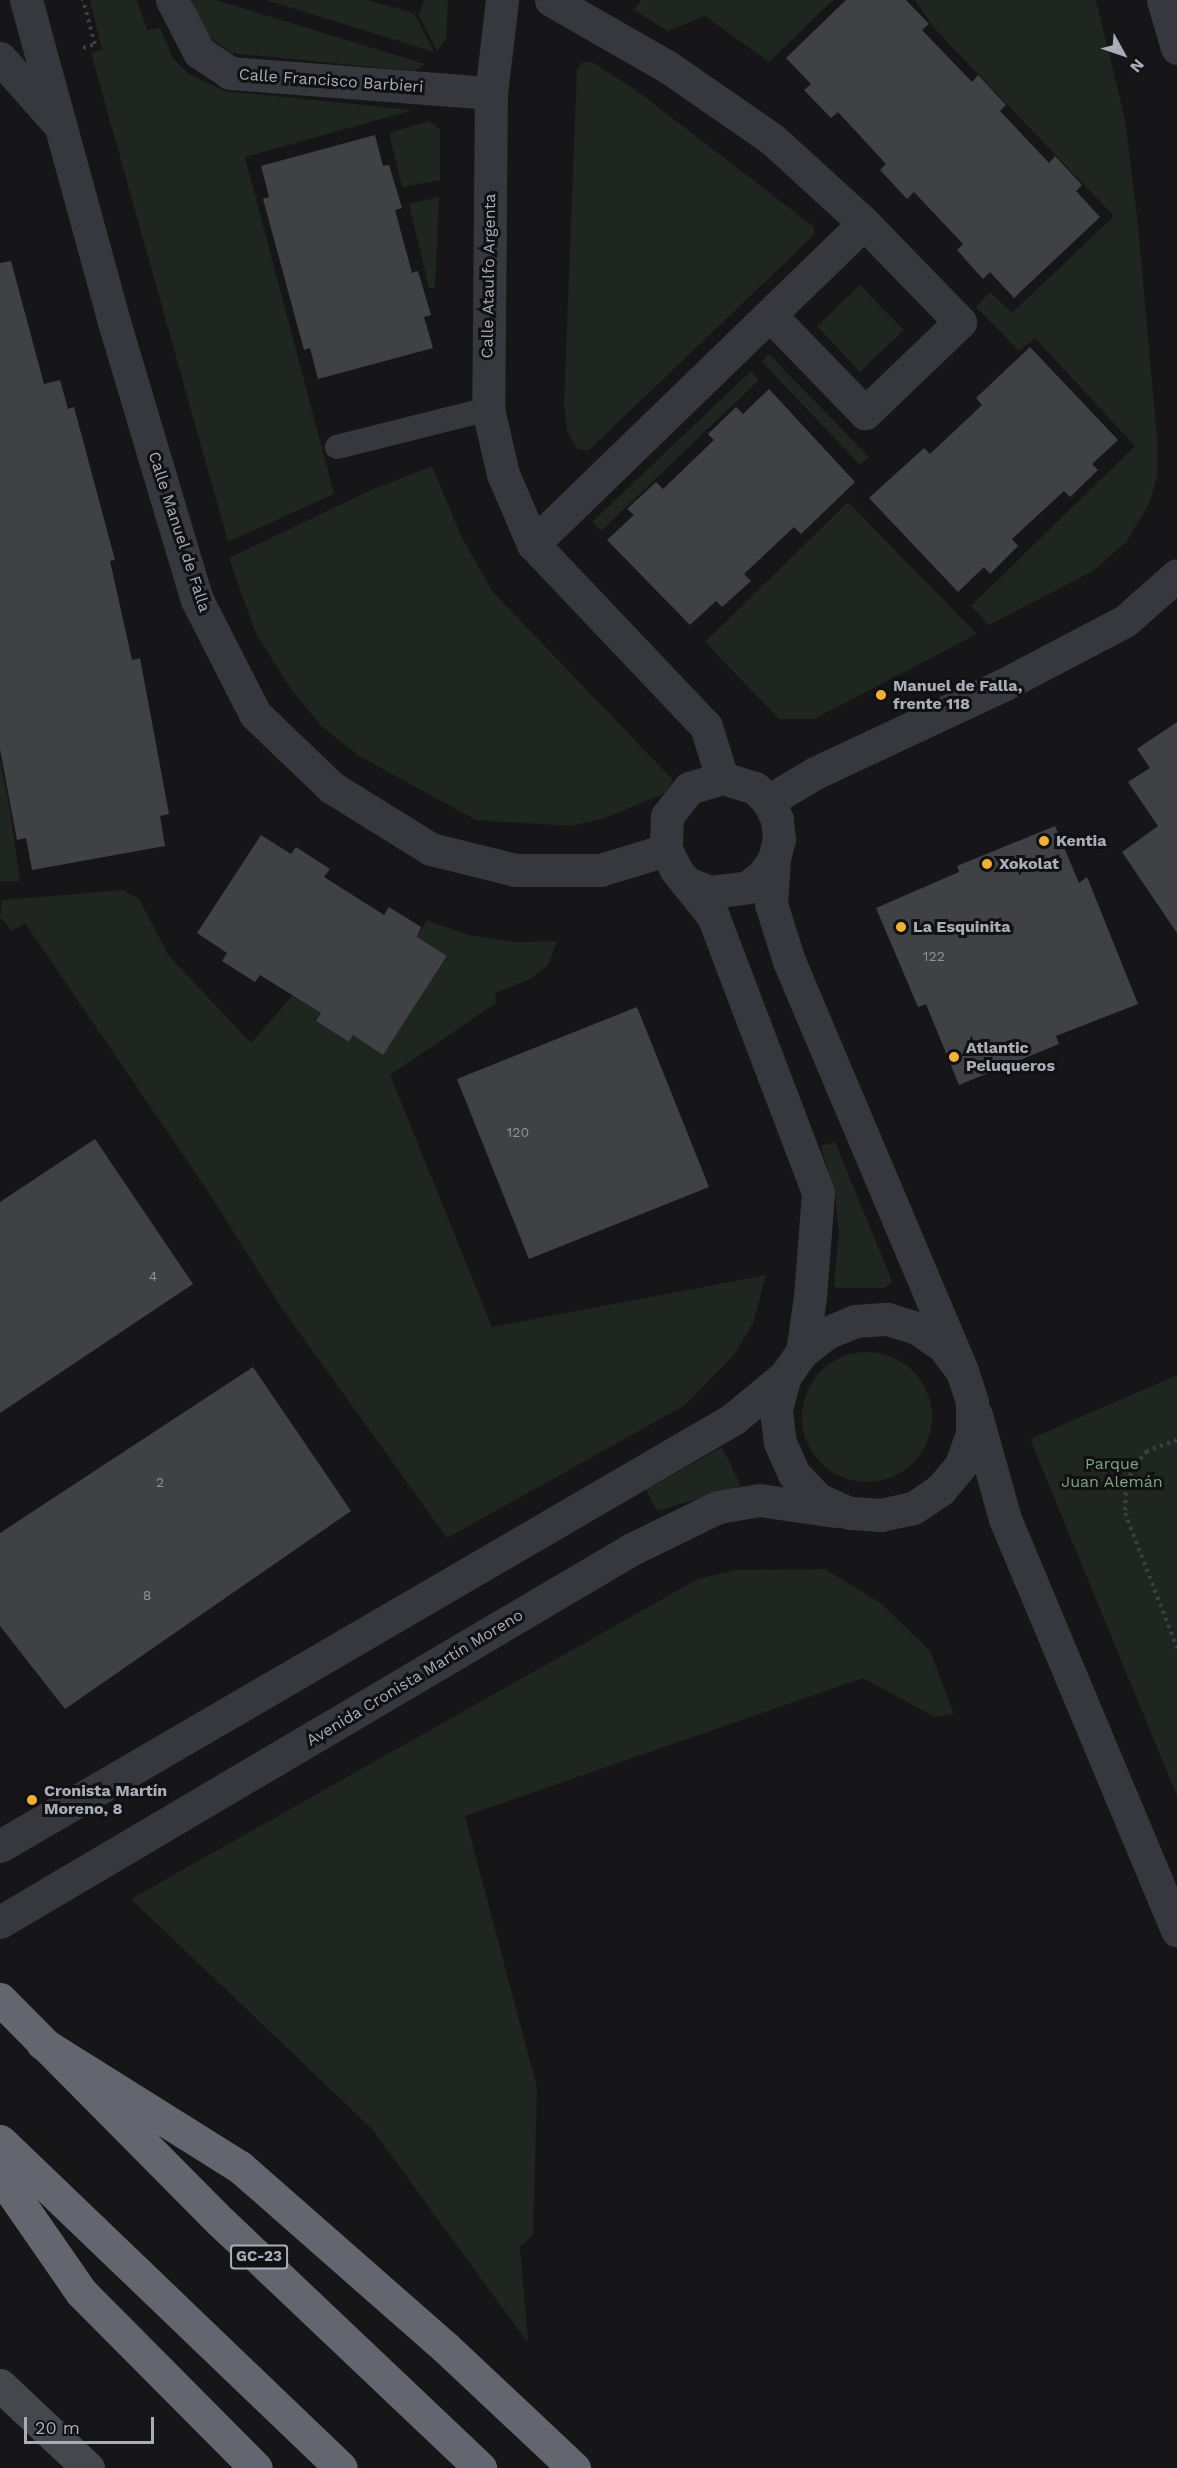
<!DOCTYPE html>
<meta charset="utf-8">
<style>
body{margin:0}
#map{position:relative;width:1177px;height:2468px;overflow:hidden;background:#161618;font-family:"Work Sans",sans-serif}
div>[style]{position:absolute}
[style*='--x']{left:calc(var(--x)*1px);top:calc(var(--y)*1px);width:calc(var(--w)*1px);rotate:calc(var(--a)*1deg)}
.green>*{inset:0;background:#1e261f}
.round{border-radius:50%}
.building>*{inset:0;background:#404145}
.path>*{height:4px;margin-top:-2px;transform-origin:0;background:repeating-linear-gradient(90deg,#3d3f44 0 3px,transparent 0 7.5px)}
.lane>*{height:24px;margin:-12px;padding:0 12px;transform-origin:12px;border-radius:12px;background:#37383d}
.street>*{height:33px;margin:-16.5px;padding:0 16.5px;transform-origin:16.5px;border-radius:16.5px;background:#37383d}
.secondary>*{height:33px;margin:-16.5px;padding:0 16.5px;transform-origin:16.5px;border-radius:16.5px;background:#45474d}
.highway>*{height:33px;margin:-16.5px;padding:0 16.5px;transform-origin:16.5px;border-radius:16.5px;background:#63666e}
.dots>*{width:16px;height:16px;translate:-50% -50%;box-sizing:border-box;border:3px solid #111113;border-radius:50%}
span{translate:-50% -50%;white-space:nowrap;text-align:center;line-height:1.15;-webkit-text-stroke:6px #111113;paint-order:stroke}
.number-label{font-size:14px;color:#8e929b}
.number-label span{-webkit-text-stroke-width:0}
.shield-label span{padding:2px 4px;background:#111113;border:2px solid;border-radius:4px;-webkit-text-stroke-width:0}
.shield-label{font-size:15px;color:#a8adb8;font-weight:700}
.street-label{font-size:16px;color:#a8adb8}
.poi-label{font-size:16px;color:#a8adb8;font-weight:700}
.left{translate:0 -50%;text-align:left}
.park-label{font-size:16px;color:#7fa381}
.north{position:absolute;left:1093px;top:24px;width:60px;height:60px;-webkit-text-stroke:4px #111113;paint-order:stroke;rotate:130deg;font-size:16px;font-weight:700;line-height:24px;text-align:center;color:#a8adb8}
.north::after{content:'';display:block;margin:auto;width:21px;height:27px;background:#a8adb8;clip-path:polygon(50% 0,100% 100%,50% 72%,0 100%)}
.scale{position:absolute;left:24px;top:2417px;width:130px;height:27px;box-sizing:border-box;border:3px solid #a8adb8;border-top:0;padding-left:8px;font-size:18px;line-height:21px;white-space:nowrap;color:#a8adb8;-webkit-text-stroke:4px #111113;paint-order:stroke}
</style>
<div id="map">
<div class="green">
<div style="clip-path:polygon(90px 0,137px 0,147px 30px,160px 28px,174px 60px,189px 74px,224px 91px,413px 110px,245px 157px,334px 494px,228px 542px,91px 53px,102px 50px)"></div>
<div style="clip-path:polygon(192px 0,216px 0,425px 64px,415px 71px,231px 53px,199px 29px)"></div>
<div style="clip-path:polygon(266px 0,366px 0,414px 13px,434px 52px)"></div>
<div style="clip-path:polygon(424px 0,448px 0,446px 39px,437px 51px,419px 16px)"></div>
<div style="clip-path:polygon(641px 0,833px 0,769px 62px,705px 16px,667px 31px,634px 10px)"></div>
<div style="clip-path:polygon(915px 0,1096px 0,1125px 119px,1138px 225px,1157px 439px,1157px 476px,1149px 504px,1127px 541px,1093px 571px,989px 625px,971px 606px,1135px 446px,1035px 338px,1019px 351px,976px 307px,990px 292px,1012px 313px,1114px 216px,933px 27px)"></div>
<div style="clip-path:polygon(583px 62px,592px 62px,637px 91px,814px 227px,814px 235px,588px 451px,577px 449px,567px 430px,564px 405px,577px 69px)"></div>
<div style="clip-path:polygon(429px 121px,440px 130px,440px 180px,402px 187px,389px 133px)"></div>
<div style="clip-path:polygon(439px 197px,435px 288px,429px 288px,409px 204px)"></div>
<div style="clip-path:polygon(860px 285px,904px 330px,860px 372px,817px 326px)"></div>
<div style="clip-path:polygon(769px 354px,869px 457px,860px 465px,762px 362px)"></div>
<div style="clip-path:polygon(751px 371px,759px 380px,601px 531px,592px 522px)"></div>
<div style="clip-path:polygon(432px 466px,462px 538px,493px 592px,673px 780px,665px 793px,605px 818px,571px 826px,476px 820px,359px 756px,321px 726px,291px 689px,256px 634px,229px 558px,371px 490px)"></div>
<div style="clip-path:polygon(848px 502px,977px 634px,814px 719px,779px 719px,705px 642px)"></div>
<div style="clip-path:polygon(0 760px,9px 804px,20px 881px,0 881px)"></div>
<div style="clip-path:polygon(123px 890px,139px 899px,169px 956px,251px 1043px,293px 995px,321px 1014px,316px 1021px,348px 1042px,353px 1035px,383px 1054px,447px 957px,417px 937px,427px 920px,468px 935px,516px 942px,557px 941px,548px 965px,530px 979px,495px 993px,496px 1003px,390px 1075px,492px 1327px,766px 1275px,753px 1323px,734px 1355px,685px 1405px,447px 1538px,281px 1307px,205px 1187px,25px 923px,12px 931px,0 917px,2px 900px)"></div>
<div style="clip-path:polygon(835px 1142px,892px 1281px,885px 1288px,836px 1288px,834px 1284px,839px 1233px,835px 1194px,821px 1146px)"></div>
<div class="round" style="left:802px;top:1352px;width:130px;height:130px"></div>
<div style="clip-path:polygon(1177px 1375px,1177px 1796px,1030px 1439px)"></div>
<div style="clip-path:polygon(722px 1447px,741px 1486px,657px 1511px,646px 1490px)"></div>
<div style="clip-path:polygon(825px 1569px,882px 1604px,930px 1651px,954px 1714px,935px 1717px,863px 1678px,465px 1816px,537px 2088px,533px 2235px,520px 2247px,528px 2343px,372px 2129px,131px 1899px,698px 1579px,736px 1570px)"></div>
</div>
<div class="building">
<div style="clip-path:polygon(846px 0,906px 0,929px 24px,922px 30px,972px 82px,978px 75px,1006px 105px,1000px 111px,1049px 163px,1055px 156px,1082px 185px,1076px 191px,1100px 217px,1014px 298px,990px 272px,983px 279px,957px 250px,963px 244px,914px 192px,907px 199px,880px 170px,886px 164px,838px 112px,831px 118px,804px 90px,811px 84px,786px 58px)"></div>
<div style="clip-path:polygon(375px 135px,383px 166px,389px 165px,402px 208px,395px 210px,412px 273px,418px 271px,431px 315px,424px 317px,433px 348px,318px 379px,310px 348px,304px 350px,275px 243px,263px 199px,269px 197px,261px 166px)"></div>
<div style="clip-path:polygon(11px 261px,44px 384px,60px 380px,68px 409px,74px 407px,115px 560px,110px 561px,132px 660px,140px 658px,169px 814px,160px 816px,165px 846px,32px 870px,26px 838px,17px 840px,0 749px,0 263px)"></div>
<div style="clip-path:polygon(1030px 347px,1118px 440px,1092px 464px,1098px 470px,1070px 497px,1064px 491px,1012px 539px,1018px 546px,990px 574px,984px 567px,958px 592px,869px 498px,924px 448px,930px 454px,982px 405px,976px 398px)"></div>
<div style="clip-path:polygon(769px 389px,855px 482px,801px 534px,794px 527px,744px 574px,751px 581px,722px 607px,716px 601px,690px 625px,607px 540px,634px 515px,627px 509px,656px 482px,663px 489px,714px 440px,708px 434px,736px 407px,743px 414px)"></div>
<div style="clip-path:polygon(1177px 722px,1177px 933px,1122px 852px,1158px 826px,1128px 782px,1150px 768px,1137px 749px)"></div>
<div style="clip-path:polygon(1055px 826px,1079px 883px,1087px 877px,1138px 1004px,1056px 1036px,1059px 1044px,959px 1085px,926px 1004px,918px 1007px,876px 908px,959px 872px,957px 866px)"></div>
<div style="clip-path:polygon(261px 835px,291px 854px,296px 847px,330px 869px,324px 877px,384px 915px,389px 907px,421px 927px,417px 937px,447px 956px,383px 1055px,353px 1035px,349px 1042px,316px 1021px,321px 1013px,260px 975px,255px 982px,222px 961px,227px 953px,197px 933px)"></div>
<div style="clip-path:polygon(637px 1007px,709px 1187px,529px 1259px,457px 1079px)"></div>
<div style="clip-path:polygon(95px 1139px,193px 1284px,0 1413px,0 1202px)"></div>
<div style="clip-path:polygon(253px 1367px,351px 1511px,65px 1709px,0 1626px,0 1533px)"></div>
</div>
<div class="path">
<div style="--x:83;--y:48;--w:13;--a:-18"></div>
<div style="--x:95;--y:44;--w:46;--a:-105.3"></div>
<div style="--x:1177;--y:1440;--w:32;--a:160"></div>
<div style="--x:1147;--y:1451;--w:20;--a:131"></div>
<div style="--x:1134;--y:1466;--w:21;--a:113"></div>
<div style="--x:1126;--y:1485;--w:28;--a:92"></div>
<div style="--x:1125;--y:1513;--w:145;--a:68.9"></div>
</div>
<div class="lane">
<div style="--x:337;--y:447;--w:156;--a:-14.1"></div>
</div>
<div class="street">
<div style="--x:26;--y:0;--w:334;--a:74.7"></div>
<div style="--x:114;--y:322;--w:290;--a:73.4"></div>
<div style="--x:197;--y:600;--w:128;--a:63"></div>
<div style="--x:255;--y:714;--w:105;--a:43.8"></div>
<div style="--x:331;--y:787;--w:118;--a:31.8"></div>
<div style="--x:431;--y:849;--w:87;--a:14"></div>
<div style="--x:515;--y:870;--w:85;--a:0"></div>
<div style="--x:600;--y:870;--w:69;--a:-16.9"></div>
<div style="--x:172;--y:0;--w:59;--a:62.6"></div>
<div style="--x:199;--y:52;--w:37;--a:34"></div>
<div style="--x:230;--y:73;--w:262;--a:4.4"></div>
<div style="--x:502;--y:0;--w:94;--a:96.7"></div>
<div style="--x:491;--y:93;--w:316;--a:90.5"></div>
<div style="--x:488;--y:409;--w:67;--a:77"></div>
<div style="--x:503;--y:474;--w:76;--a:66.8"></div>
<div style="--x:533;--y:544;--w:251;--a:46.5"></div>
<div style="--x:706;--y:726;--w:54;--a:72.9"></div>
<div style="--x:551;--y:0;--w:135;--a:29.8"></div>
<div style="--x:668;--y:67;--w:126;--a:34.7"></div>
<div style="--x:772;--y:139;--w:125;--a:42.4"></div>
<div style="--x:864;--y:223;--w:138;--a:45.9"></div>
<div style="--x:960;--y:322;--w:132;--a:136.2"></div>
<div style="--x:865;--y:413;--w:135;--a:-134.1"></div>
<div style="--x:1163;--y:0;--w:50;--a:73.7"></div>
<div style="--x:0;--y:58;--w:83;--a:48.4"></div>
<div style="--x:533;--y:544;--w:461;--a:-44.1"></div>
<div style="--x:768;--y:801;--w:55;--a:-30.8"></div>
<div style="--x:815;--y:773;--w:208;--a:-25.1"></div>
<div style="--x:1003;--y:685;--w:138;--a:-27.7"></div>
<div style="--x:1125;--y:621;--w:69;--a:-41.5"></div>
<div style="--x:774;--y:859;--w:45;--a:93.8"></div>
<div style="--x:771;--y:904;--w:60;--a:72.5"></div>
<div style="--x:789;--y:961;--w:445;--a:67.1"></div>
<div style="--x:962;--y:1371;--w:33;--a:72"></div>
<div style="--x:972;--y:1402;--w:32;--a:90"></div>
<div style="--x:972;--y:1434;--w:33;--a:110"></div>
<div style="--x:961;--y:1465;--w:33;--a:130"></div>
<div style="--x:940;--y:1490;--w:32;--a:146"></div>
<div style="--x:913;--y:1508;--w:33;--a:168"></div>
<div style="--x:881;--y:1515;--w:32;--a:-176"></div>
<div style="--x:849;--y:1513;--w:34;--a:-156"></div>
<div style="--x:818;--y:1499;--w:35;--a:-134"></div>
<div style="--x:794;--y:1474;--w:34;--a:-114"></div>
<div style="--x:780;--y:1443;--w:34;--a:-97"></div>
<div style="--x:776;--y:1409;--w:34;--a:-75"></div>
<div style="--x:785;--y:1376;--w:29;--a:-55"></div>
<div style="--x:802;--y:1352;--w:31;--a:-38"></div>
<div style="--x:826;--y:1333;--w:31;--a:-22"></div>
<div style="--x:855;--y:1321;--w:32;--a:-4"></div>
<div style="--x:887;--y:1319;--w:31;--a:17"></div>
<div style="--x:917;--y:1328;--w:32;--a:35"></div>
<div style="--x:943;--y:1346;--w:31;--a:53"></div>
<div style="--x:692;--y:885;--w:19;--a:21"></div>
<div style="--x:710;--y:892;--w:38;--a:-7"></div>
<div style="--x:748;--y:887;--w:19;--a:-39"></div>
<div style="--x:763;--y:875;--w:19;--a:-55"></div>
<div style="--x:774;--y:859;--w:21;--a:-76"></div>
<div style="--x:779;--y:839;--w:20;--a:-96"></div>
<div style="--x:777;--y:819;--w:20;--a:-117"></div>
<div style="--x:768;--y:801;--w:18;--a:-135"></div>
<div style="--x:755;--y:788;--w:34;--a:-163"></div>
<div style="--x:722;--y:778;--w:34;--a:163"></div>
<div style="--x:689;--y:788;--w:36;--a:128"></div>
<div style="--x:667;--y:816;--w:34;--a:92"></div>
<div style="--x:666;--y:850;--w:22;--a:63"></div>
<div style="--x:676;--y:870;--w:59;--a:51.2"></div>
<div style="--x:713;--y:916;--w:296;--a:69.2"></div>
<div style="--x:818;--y:1193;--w:104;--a:94.4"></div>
<div style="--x:810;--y:1297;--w:56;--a:98.3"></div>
<div style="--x:976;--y:1415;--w:108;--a:74.4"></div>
<div style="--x:1005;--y:1519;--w:446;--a:67.3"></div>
<div style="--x:0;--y:1846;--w:848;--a:-30.22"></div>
<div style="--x:733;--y:1419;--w:67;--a:-39.6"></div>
<div style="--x:0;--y:1922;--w:734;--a:-30.55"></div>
<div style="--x:632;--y:1549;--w:96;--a:-26"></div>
<div style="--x:718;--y:1507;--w:42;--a:-9.7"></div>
<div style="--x:759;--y:1500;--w:77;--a:8.2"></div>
</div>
<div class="secondary">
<div style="--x:0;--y:2385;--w:121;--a:43.3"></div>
</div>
<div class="highway">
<div style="--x:0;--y:1999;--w:315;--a:45.3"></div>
<div style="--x:222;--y:2223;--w:356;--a:43.5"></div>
<div style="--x:42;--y:2043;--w:234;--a:32.1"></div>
<div style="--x:240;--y:2167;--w:273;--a:41.3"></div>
<div style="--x:445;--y:2347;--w:177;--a:43.2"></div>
<div style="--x:0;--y:2141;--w:472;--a:43.8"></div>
<div style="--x:0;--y:2175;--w:142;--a:55.3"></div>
<div style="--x:81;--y:2292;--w:248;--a:45.2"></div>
</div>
<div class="dots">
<div style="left:881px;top:695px;background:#f2b134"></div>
<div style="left:1044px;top:841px;background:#f2b134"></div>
<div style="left:987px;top:864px;background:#f2b134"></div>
<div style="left:901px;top:927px;background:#f2b134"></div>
<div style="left:954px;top:1057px;background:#f2b134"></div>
<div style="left:32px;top:1800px;background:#f2b134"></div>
</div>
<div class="number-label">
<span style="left:934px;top:956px">122</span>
<span style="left:518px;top:1132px">120</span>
<span style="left:153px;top:1276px">4</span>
<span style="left:160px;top:1482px">2</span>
<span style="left:147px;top:1595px">8</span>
</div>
<div class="shield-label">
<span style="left:259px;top:2257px">GC-23</span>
</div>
<div class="street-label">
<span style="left:331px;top:81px;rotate:4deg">Calle Francisco Barbieri</span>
<span style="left:489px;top:276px;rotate:-89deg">Calle Ataulfo Argenta</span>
<span style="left:179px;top:532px;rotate:72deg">Calle Manuel de Falla</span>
<span style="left:415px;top:1678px;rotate:-31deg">Avenida Cronista Martín Moreno</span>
</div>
<div class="poi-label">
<span class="left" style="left:893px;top:695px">Manuel de Falla,<br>frente 118</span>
<span class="left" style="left:1056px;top:841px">Kentia</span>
<span class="left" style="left:999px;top:864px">Xokolat</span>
<span class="left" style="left:913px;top:927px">La Esquinita</span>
<span class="left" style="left:966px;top:1057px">Atlantic<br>Peluqueros</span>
<span class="left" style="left:44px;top:1800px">Cronista Martín<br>Moreno, 8</span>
</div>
<div class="park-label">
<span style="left:1112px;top:1473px">Parque<br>Juan Alemán</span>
</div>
<div class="north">N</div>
<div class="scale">20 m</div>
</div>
